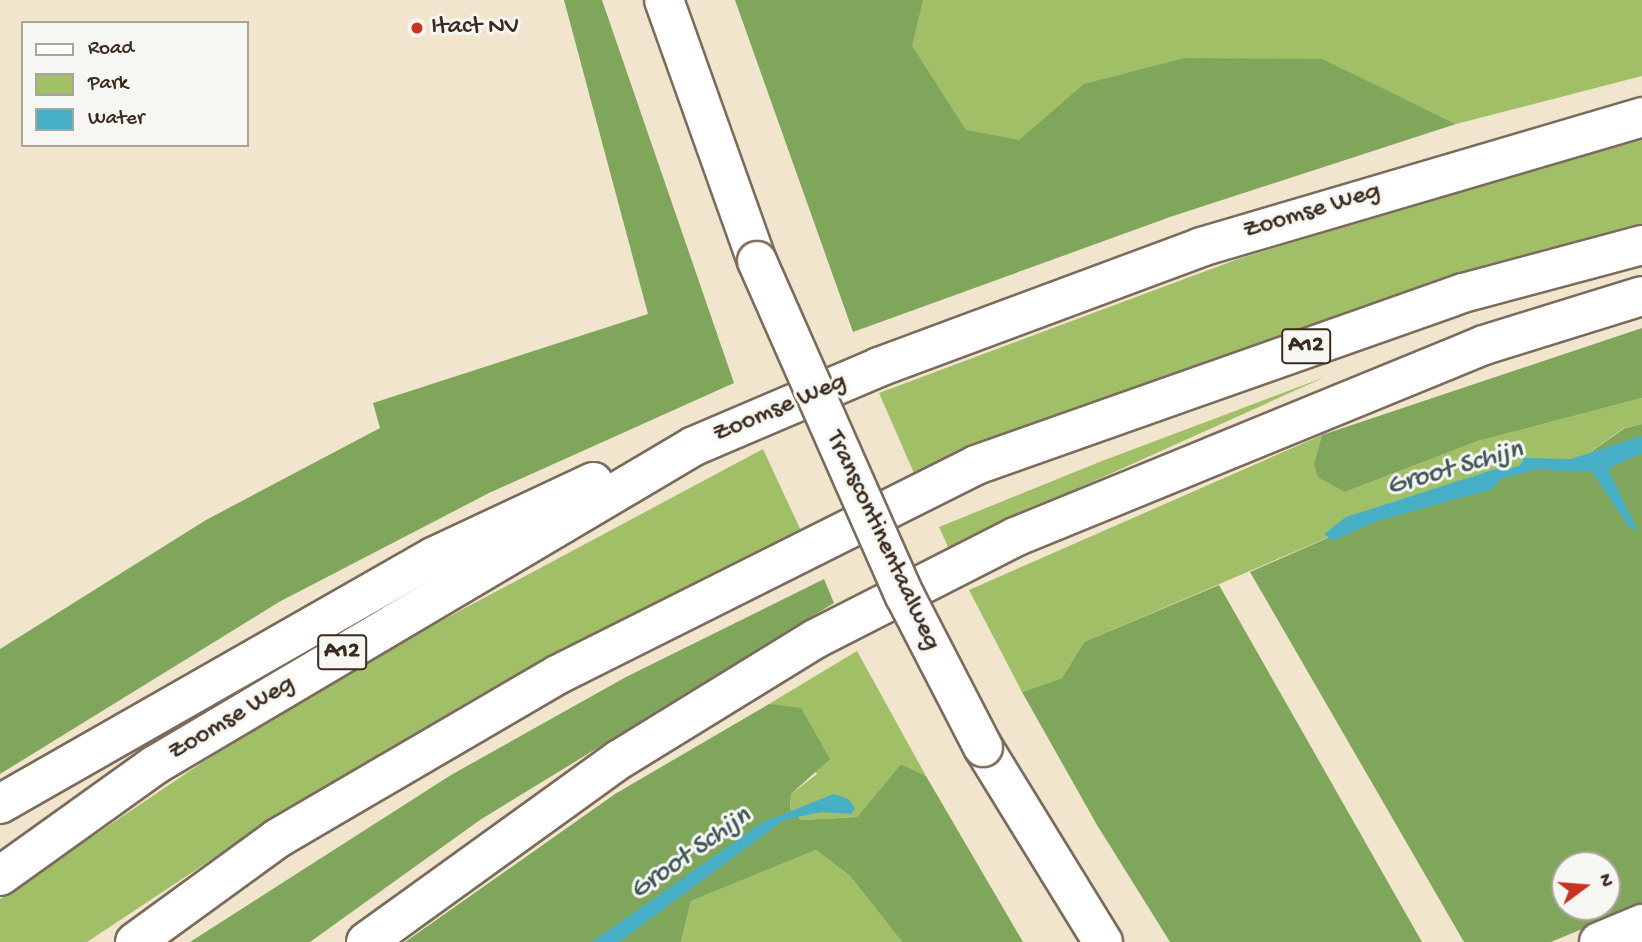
<!DOCTYPE html>
<style>
body{margin:0}
#map{position:relative;width:1642px;height:942px;overflow:hidden;background:#f2e5ce;font-family:"Gochi Hand",sans-serif}
div>[style]{position:absolute}
[style*='--x']{left:calc(var(--x)*1px);top:calc(var(--y)*1px);width:calc(var(--w)*1px);rotate:calc(var(--a)*1deg)}
.green>*{inset:0;background:#a1bf67}
.forest>*{inset:0;background:#80a65c}
.water>*{inset:0;background:#46afc5}
.stream>*{height:8px;margin:-4px;padding:0 4px;transform-origin:4px;border-radius:4px;background:#46afc5}
.roads{filter:drop-shadow(2px 0 #7b6b5c) drop-shadow(-2px 0 #7b6b5c) drop-shadow(0 2px #7b6b5c) drop-shadow(0 -2px #7b6b5c)}
.minor>*{height:38px;margin:-19px;padding:0 19px;transform-origin:19px;border-radius:19px;background:#fff}
.highway>*{height:38px;margin:-19px;padding:0 19px;transform-origin:19px;border-radius:19px;background:#fff}
.bridges{filter:drop-shadow(2px 0 #7b6b5c) drop-shadow(-2px 0 #7b6b5c) drop-shadow(0 2px #7b6b5c) drop-shadow(0 -2px #7b6b5c)}
.minor-bridge>*{height:38px;margin:-19px;padding:0 19px;transform-origin:19px;border-radius:19px;background:#fff}
.dots>*{width:19px;height:19px;translate:-50% -50%;box-sizing:border-box;border:4px solid #f6f6f2;border-radius:50%}
span{translate:-50% -50%;white-space:nowrap;text-align:center;line-height:1.15;-webkit-text-stroke:6px #f6f6f2;paint-order:stroke}
.shield-label span{padding:2px 5px;background:#f6f6f2;border:2px solid;border-radius:5px;-webkit-text-stroke-width:0}
.shield-label{font-size:24px;color:#3b2a1e;font-weight:700}
.poi-label{font-size:26px;color:#3b2a1e}
.left{translate:0 -50%;text-align:left}
.street-label{font-size:26px;color:#3b2a1e}
.water-label{font-size:28px;color:#3f5958;font-style:italic}
.legend{position:absolute;left:21px;top:21px;width:228px;height:126px;box-sizing:border-box;background:#f6f6f2;border:2px solid #aba49d;margin:0;padding:9px 12px;list-style:none;font-size:21px;color:#3b2a1e}
.legend li{display:flex;align-items:center;gap:14px;height:35px}
.legend b{width:35px;border:2px solid #aba49d}
.north{position:absolute;left:1551px;top:851px;width:70px;height:70px;box-sizing:border-box;background:#f6f6f2;border:2px solid #aba49d;border-radius:50%;rotate:74deg;font-size:19px;font-weight:700;line-height:28px;text-align:center;color:#3b2a1e}
.north::after{content:'';display:block;margin:auto;width:24px;height:32px;background:#c8321e;clip-path:polygon(50% 0,100% 100%,50% 72%,0 100%)}
</style>
<div id="map">
<div class="green">
<div style="clip-path:polygon(822px 0,1642px 0,1642px 76px,1456px 124px,1402px 98px,986px 239px)"></div>
<div style="clip-path:polygon(1642px 136px,1642px 231px,917px 480px,879px 393px,1238px 259px)"></div>
<div style="clip-path:polygon(1325px 377px,948px 547px,939px 527px,1102px 461px)"></div>
<div style="clip-path:polygon(1642px 398px,1642px 424px,1624px 428px,1565px 470px,1491px 483px,1364px 522px,1084px 642px,1062px 678px,1022px 692px,969px 590px,1322px 435px,1314px 463px,1345px 492px,1478px 441px)"></div>
<div style="clip-path:polygon(763px 449px,802px 533px,483px 693px,265px 824px,87px 942px,0 942px,0 899px,197px 766px,336px 677px)"></div>
<div style="clip-path:polygon(857px 651px,926px 776px,901px 764px,857px 817px,801px 820px,790px 810px,791px 794px,817px 774px,769px 704px)"></div>
<div style="clip-path:polygon(816px 850px,850px 876px,902px 942px,681px 942px,691px 901px)"></div>
</div>
<div class="forest">
<div style="clip-path:polygon(564px 0,602px 0,734px 383px,489px 493px,279px 602px,0 774px,0 649px,206px 520px,380px 428px,373px 403px,648px 314px)"></div>
<div style="clip-path:polygon(735px 0,923px 0,912px 46px,966px 130px,1019px 140px,1084px 84px,1185px 58px,1322px 59px,1456px 124px,1170px 217px,853px 332px)"></div>
<div style="clip-path:polygon(1642px 328px,1642px 398px,1478px 441px,1345px 492px,1318px 477px,1314px 463px,1322px 435px)"></div>
<div style="clip-path:polygon(evenodd,1642px 424px,1642px 904px,1551px 942px,1464px 942px,1250px 572px,1364px 522px,1525px 470px,1565px 470px,1625px 428px,1642px 424px,1565px 865px,1607px 865px,1607px 907px,1565px 907px,1565px 865px)"></div>
<div style="clip-path:polygon(824px 579px,834px 603px,480px 820px,310px 942px,190px 942px,451px 775px,626px 677px)"></div>
<div style="clip-path:polygon(1219px 585px,1422px 942px,1170px 942px,1097px 825px,1022px 692px,1062px 678px,1084px 642px)"></div>
<div style="clip-path:polygon(769px 704px,801px 708px,830px 759px,791px 794px,790px 810px,801px 820px,857px 817px,901px 764px,926px 776px,1023px 942px,902px 942px,850px 876px,816px 850px,691px 901px,681px 942px,405px 942px,615px 794px)"></div>
</div>
<div class="water">
<div style="clip-path:polygon(1642px 436px,1642px 453px,1608px 469px,1638px 531px,1629px 527px,1592px 472px,1518px 469px,1524px 458px,1571px 459px)"></div>
<div style="clip-path:polygon(1499px 468px,1507px 472px,1493px 489px,1374px 522px,1333px 541px,1324px 534px,1346px 517px)"></div>
<div style="clip-path:polygon(834px 794px,848px 799px,855px 808px,851px 814px,821px 812px,784px 820px,619px 942px,592px 942px,761px 823px)"></div>
</div>
<div class="stream">
<div style="--x:1499;--y:475;--w:29;--a:-14"></div>
</div>
<div class="roads">
<div class="minor">
<div style="--x:664;--y:0;--w:277;--a:70.4"></div>
<div style="--x:983;--y:747;--w:229;--a:58.4"></div>
<div style="--x:1599;--y:942;--w:47;--a:-22.7"></div>
</div>
<div class="highway">
<div style="--x:0;--y:804;--w:498;--a:-29.7"></div>
<div style="--x:433;--y:557;--w:177;--a:-25.1"></div>
<div style="--x:0;--y:876;--w:191;--a:-35.6"></div>
<div style="--x:155;--y:765;--w:626;--a:-30.62"></div>
<div style="--x:694;--y:446;--w:201;--a:-23.1"></div>
<div style="--x:879;--y:367;--w:344;--a:-20.4"></div>
<div style="--x:1201;--y:247;--w:460;--a:-16.4"></div>
<div style="--x:135;--y:942;--w:177;--a:-36"></div>
<div style="--x:278;--y:838;--w:323;--a:-30.3"></div>
<div style="--x:557;--y:675;--w:469;--a:-26.6"></div>
<div style="--x:976;--y:465;--w:516;--a:-19.45"></div>
<div style="--x:1463;--y:293;--w:185;--a:-15"></div>
<div style="--x:366;--y:942;--w:313;--a:-35.8"></div>
<div style="--x:620;--y:759;--w:229;--a:-31.6"></div>
<div style="--x:815;--y:639;--w:225;--a:-27"></div>
<div style="--x:1015;--y:537;--w:507;--a:-22.26"></div>
<div style="--x:1484;--y:345;--w:165;--a:-17.2"></div>
</div>
</div>
<div class="bridges">
<div class="minor-bridge">
<div style="--x:757;--y:261;--w:366;--a:66.2"></div>
<div style="--x:905;--y:596;--w:170;--a:62.7"></div>
</div>
</div>
<div class="dots">
<div style="left:417px;top:28px;background:#c8321e"></div>
</div>
<div class="shield-label">
<span style="left:1306px;top:346px">A12</span>
<span style="left:342px;top:652px">A12</span>
</div>
<div class="poi-label">
<span class="left" style="left:431px;top:28px">Itact NV</span>
</div>
<div class="street-label">
<span style="left:1312px;top:212px;rotate:-17deg">Zoomse Weg</span>
<span style="left:780px;top:409px;rotate:-23deg">Zoomse Weg</span>
<span style="left:882px;top:541px;rotate:65deg">Transcontinentaalweg</span>
<span style="left:232px;top:719px;rotate:-31deg">Zoomse Weg</span>
</div>
<div class="water-label">
<span style="left:1455px;top:469px;rotate:-16deg">Groot Schijn</span>
<span style="left:691px;top:854px;rotate:-35deg">Groot Schijn</span>
</div>
<ul class="legend">
<li><b style="height:9px;background:#fff"></b>Road</li>
<li><b style="height:19px;background:#a1bf67"></b>Park</li>
<li><b style="height:19px;background:#46afc5"></b>Water</li>
</ul>
<div class="north">N</div>
</div>
